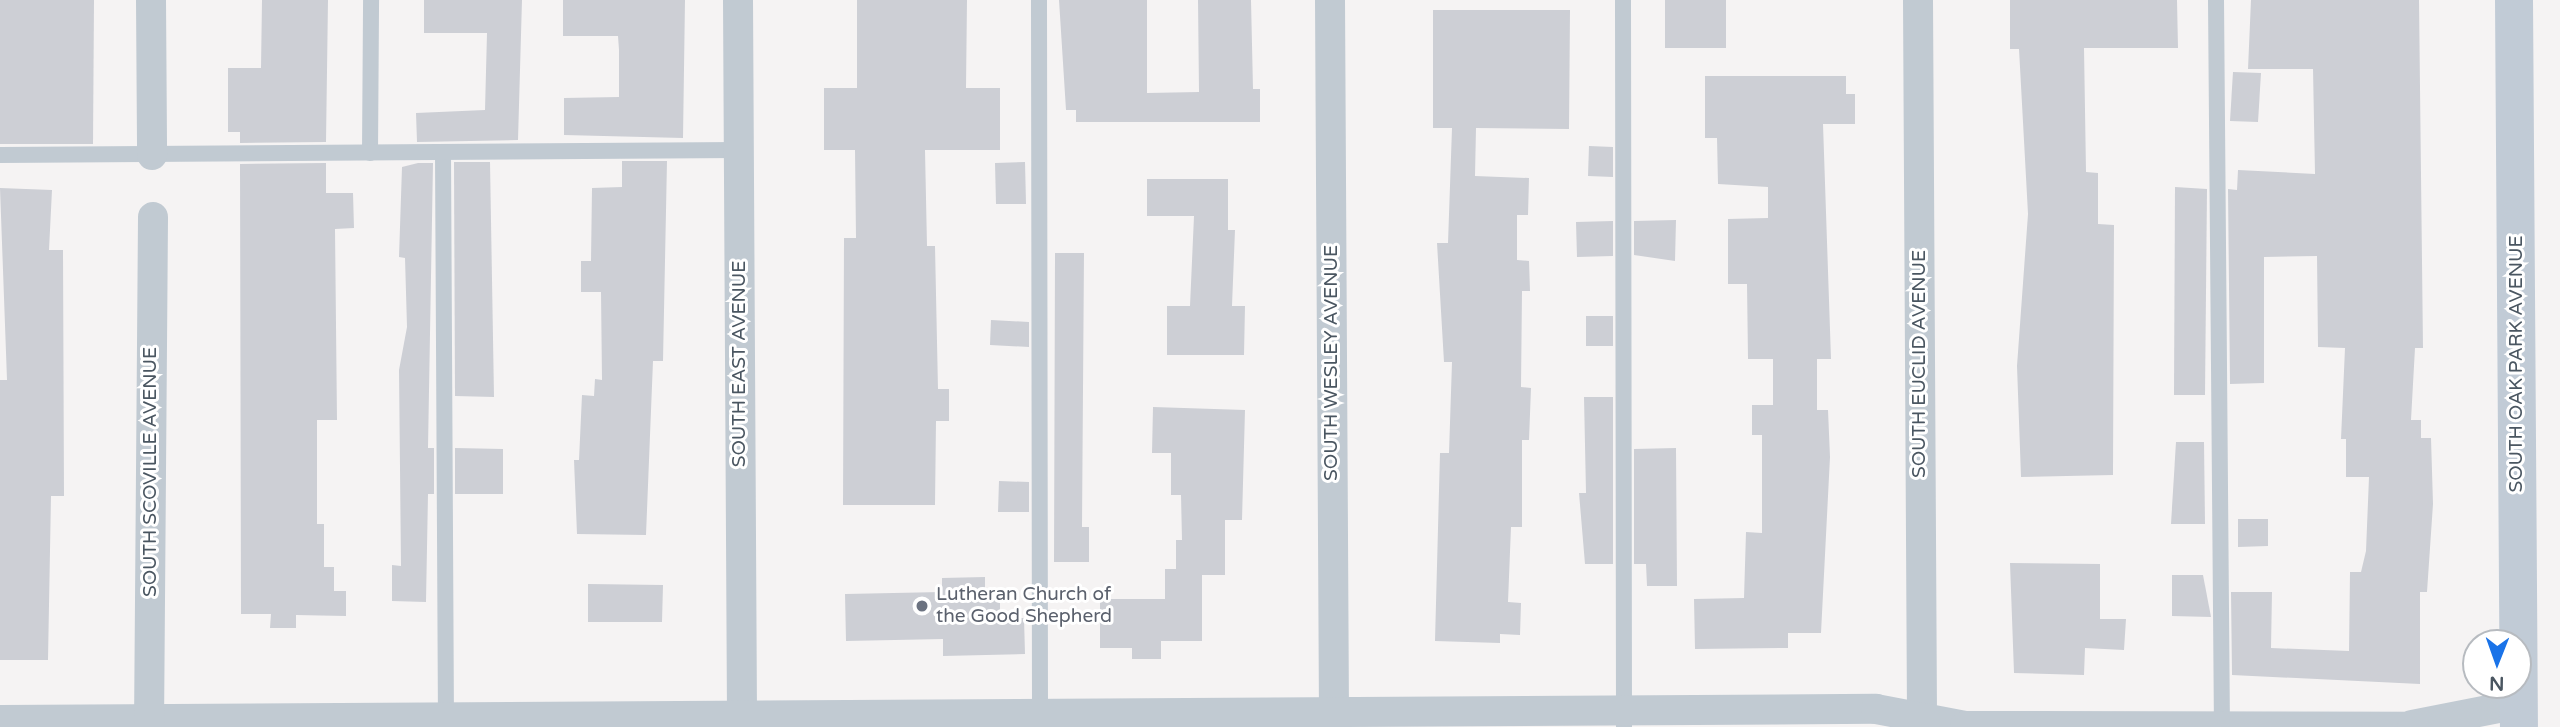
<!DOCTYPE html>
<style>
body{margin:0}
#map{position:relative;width:2560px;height:727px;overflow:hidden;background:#f5f3f3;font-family:"Varela Round",sans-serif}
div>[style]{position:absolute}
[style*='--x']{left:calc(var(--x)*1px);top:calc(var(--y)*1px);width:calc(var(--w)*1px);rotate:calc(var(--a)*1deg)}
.building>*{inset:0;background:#cdcfd5}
.lane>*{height:16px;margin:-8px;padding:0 8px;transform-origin:8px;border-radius:8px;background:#c1cad2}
.street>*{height:30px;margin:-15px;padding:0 15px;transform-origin:15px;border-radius:15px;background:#c1cad2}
.secondary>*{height:38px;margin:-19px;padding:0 19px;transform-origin:19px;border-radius:19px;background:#c1cbd6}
.dots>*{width:19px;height:19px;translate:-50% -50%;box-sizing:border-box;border:4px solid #fff;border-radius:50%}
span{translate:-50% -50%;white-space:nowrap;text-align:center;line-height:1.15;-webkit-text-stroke:6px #fff;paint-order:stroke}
.street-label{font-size:19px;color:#4a5661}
.worship-label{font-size:19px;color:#5b616d}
.left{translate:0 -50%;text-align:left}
.north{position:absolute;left:2462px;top:629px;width:70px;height:70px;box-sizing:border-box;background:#fff;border:2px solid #b7bbc0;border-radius:50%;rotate:181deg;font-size:19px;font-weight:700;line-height:28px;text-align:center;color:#4a5661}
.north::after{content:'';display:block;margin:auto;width:24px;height:32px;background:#1a73e8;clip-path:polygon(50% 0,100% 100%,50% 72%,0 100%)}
</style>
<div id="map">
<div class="building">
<div style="clip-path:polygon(0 0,94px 0,93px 144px,0 144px)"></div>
<div style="clip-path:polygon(262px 0,328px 0,326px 142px,240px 143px,240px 132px,228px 132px,228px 68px,261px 68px)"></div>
<div style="clip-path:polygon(424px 0,522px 0,518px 140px,417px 142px,416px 113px,485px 110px,487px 33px,424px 33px)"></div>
<div style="clip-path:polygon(563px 0,685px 0,683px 138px,564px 135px,564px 98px,619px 97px,619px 50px,618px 36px,563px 36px)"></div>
<div style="clip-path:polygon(857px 0,967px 0,966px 88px,1000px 88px,1000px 150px,925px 150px,927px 246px,935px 246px,938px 389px,949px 389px,949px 421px,936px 421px,935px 505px,843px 505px,844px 238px,856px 238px,855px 150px,824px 150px,824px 88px,857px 88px)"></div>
<div style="clip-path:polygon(1059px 0,1147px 0,1147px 93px,1199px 92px,1198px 0,1251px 0,1253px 89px,1260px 89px,1260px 122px,1076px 122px,1076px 110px,1066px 110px)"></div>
<div style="clip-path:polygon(1665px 0,1726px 0,1726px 48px,1665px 48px)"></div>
<div style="clip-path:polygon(2010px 0,2177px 0,2178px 48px,2084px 48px,2086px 172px,2098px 173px,2098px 224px,2114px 225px,2113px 475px,2021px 477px,2017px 366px,2028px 214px,2019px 49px,2010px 49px)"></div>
<div style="clip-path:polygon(2251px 0,2419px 0,2423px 348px,2415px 348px,2411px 420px,2421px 420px,2421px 438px,2431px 438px,2433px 504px,2427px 592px,2420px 592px,2420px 684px,2232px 675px,2231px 592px,2272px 592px,2271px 648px,2349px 651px,2350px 572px,2361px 572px,2366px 551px,2369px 477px,2346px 477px,2346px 439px,2341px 439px,2345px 348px,2318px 347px,2317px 256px,2264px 257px,2264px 383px,2230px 384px,2228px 189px,2237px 190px,2238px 170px,2315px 174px,2313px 69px,2248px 69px)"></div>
<div style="clip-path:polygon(1433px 10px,1570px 10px,1569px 129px,1476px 128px,1475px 176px,1529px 178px,1528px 215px,1517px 215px,1517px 260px,1529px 261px,1530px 291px,1522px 291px,1521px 387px,1531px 388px,1529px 440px,1522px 440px,1522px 527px,1511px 527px,1508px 602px,1521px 603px,1520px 635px,1500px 634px,1500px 643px,1435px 641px,1440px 453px,1449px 453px,1452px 362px,1444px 362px,1437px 243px,1448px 243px,1452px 128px,1433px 128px)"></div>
<div style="clip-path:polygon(2233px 72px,2261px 73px,2258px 122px,2230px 121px)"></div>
<div style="clip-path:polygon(1705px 76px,1846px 76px,1846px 94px,1855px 94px,1855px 124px,1823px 124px,1831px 359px,1817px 359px,1817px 410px,1828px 410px,1830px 457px,1821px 633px,1788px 633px,1788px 648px,1695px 649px,1694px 599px,1744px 598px,1746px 532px,1762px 533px,1762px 435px,1752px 435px,1752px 405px,1773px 405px,1773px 359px,1748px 359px,1747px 284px,1728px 284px,1728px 219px,1768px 218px,1768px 187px,1718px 184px,1717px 138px,1705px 138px)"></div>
<div style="clip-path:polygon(1589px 146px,1613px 147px,1613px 177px,1588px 176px)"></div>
<div style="clip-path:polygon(622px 161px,667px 161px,663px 361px,653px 361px,646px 535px,577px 534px,574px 460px,579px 460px,582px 395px,594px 396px,595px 379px,602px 380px,601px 292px,581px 292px,581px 261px,591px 261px,592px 188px,622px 187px)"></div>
<div style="clip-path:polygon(454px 162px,490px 162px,494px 397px,455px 396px)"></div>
<div style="clip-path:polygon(1025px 162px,1026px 204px,996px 204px,995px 163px)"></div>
<div style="clip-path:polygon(326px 163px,326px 193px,353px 193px,354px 228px,335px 229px,337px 420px,317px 420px,317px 524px,324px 524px,324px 567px,334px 567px,334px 591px,346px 591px,346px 616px,296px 615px,296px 628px,270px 628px,271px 614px,241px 614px,240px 164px)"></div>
<div style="clip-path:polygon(418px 163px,433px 163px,428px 448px,434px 448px,434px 494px,428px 494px,426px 602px,392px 601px,392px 565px,401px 566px,399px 370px,407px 327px,405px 258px,399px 257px,402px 167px)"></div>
<div style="clip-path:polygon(1147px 179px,1228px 179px,1228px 230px,1235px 230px,1232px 306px,1245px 306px,1244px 355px,1167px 355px,1167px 306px,1190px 306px,1194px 216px,1147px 216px)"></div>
<div style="clip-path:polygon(2175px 187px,2207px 189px,2205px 395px,2174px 395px)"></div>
<div style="clip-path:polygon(0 188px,52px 190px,49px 250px,63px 250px,64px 496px,51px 496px,48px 660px,0 660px,0 380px,7px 380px)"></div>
<div style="clip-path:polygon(1676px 220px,1675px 261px,1634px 255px,1634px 221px)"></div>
<div style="clip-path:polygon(1613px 221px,1613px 256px,1577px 257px,1576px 222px)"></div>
<div style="clip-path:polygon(1055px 253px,1084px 253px,1082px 527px,1089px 527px,1089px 562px,1054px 562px)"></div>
<div style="clip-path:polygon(1586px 316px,1613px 316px,1613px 346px,1586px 346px)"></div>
<div style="clip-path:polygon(991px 320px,1029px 322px,1029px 347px,990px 345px)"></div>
<div style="clip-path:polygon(1584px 397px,1613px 397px,1613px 564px,1585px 564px,1579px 493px,1586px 493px)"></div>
<div style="clip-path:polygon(1153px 407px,1245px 410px,1242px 520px,1225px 520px,1225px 575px,1202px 575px,1202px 641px,1161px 641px,1161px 659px,1132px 659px,1132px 648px,1100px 648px,1100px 599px,1165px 599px,1165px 569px,1176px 569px,1176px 540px,1182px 540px,1181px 495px,1171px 495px,1171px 453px,1152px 453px)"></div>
<div style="clip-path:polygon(2176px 442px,2204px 442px,2205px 524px,2171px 524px)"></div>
<div style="clip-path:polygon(455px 448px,503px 449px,503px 494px,455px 494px)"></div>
<div style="clip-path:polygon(1676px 448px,1677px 586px,1647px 586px,1646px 564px,1634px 564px,1634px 449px)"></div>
<div style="clip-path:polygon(999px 481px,1029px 482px,1029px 512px,998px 512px)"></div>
<div style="clip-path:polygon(2238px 519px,2268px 519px,2268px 546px,2238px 547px)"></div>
<div style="clip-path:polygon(2010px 563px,2100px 564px,2100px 619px,2126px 619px,2124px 650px,2085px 648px,2084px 675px,2014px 673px)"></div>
<div style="clip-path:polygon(2172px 575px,2203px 575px,2211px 617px,2172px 616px)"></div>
<div style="clip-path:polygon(985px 577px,985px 589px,1000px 589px,1000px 618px,1024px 618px,1025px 654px,943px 656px,943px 639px,846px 641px,845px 594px,942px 592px,942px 578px)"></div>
<div style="clip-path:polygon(588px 584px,663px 585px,662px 622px,588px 622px)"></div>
</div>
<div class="lane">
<div style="--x:1039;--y:0;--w:721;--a:89.92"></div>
<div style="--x:1623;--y:0;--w:727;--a:89.92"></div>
<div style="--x:2216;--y:0;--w:727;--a:89.53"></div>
<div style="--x:443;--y:152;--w:571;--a:89.7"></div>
<div style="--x:370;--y:153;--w:153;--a:-89.6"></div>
<div style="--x:0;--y:155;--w:739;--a:-0.39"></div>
</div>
<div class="street">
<div style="--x:151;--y:0;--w:155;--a:89.6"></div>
<div style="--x:738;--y:0;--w:727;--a:89.68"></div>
<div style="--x:1330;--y:0;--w:727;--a:89.68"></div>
<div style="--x:1918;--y:0;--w:727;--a:89.68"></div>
<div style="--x:0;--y:720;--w:1876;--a:-0.34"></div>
<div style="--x:1876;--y:709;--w:91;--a:10.8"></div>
<div style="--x:1965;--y:726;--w:457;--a:0.1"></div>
<div style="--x:2412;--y:725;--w:109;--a:-11.1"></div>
<div style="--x:149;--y:727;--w:510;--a:-89.55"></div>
</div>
<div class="secondary">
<div style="--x:2514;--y:0;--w:727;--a:89.61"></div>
</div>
<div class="dots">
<div style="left:922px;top:606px;background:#6b7280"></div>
</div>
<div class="street-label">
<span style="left:1332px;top:363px;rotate:-90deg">SOUTH WESLEY AVENUE</span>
<span style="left:740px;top:364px;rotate:-90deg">SOUTH EAST AVENUE</span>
<span style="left:1920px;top:364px;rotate:-90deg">SOUTH EUCLID AVENUE</span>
<span style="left:2517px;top:364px;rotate:-90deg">SOUTH OAK PARK AVENUE</span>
<span style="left:151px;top:472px;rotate:-90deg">SOUTH SCOVILLE AVENUE</span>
</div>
<div class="worship-label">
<span class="left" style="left:936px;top:606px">Lutheran Church of<br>the Good Shepherd</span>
</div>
<div class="north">N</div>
</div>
